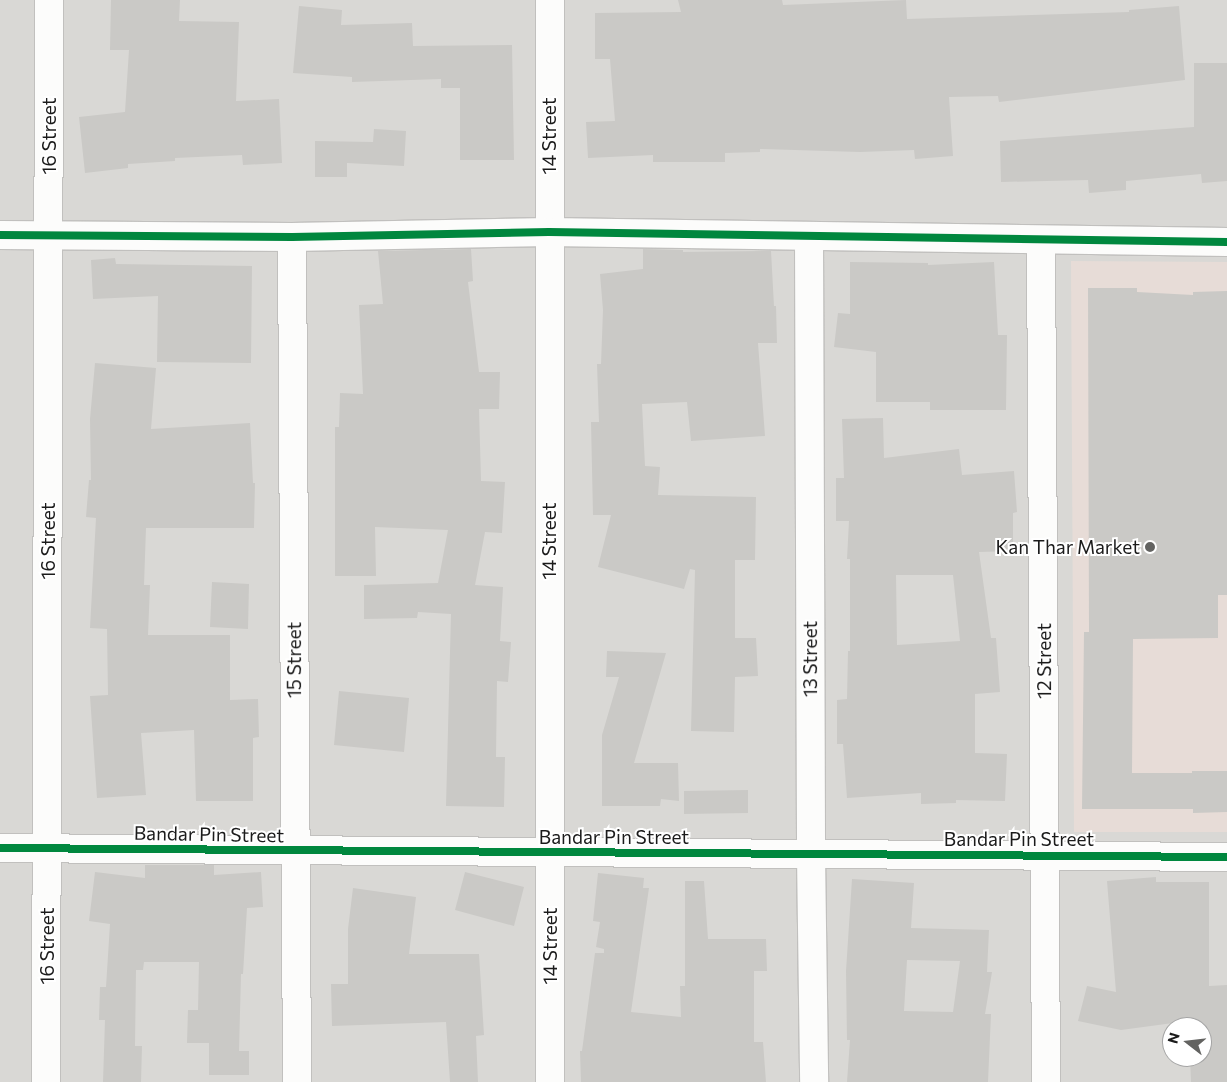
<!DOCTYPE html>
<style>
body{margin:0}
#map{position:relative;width:1227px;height:1082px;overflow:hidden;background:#eae9e4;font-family:Commissioner,sans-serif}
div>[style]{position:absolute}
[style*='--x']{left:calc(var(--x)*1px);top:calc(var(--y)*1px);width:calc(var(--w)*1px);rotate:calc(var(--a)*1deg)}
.residential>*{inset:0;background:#d9d8d5}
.commercial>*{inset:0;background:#e7dcd7}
.building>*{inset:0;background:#cac9c6}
.roads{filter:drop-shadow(1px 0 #c1c0be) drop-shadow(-1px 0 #c1c0be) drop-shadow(0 1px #c1c0be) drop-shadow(0 -1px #c1c0be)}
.street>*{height:28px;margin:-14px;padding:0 14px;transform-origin:14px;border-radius:14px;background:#fcfcfb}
.cycleway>*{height:8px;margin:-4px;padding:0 4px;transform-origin:4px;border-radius:4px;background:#00873e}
.dots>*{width:14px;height:14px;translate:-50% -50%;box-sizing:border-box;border:2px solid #fff;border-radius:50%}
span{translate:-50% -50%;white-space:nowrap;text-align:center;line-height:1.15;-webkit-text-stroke:4px #fff;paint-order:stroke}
.street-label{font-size:19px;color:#1b1b1b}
.poi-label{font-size:19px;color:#1b1b1b}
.right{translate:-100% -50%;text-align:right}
.north{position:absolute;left:1162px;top:1017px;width:50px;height:50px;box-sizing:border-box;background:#fff;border:1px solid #a4a4a4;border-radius:50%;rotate:286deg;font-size:14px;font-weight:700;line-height:20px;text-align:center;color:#1b1b1b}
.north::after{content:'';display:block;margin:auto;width:18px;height:22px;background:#636361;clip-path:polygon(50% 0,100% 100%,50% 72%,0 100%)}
</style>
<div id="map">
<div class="residential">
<div style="clip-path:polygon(evenodd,0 0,1227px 0,1227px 1082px,0 1082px,0 0,1172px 1027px,1202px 1027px,1202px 1057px,1172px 1057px,1172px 1027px)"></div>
</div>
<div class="commercial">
<div style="clip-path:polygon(1071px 261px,1227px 262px,1227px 832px,1074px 832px)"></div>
</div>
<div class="building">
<div style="clip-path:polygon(111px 0,180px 0,179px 21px,239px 22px,236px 101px,279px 99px,282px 163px,243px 165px,242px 155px,175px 158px,175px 161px,128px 164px,128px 168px,85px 173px,79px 117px,125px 112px,129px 50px,110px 50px)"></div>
<div style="clip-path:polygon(678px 0,782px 0,783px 5px,906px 0,907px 19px,1129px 12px,1129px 10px,1179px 6px,1185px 80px,999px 102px,998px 96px,949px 97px,953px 156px,915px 159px,914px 150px,860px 152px,760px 149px,760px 152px,725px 153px,725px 162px,653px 162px,653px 155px,588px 158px,586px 122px,615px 121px,610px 59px,595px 59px,595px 13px,681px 12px)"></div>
<div style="clip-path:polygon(299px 6px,342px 10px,341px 25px,412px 23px,413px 46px,512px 45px,514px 160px,460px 160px,460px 88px,441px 88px,441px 79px,352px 82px,352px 77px,293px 73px)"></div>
<div style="clip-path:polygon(1194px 63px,1227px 63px,1227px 181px,1202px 183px,1201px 174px,1126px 181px,1126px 190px,1089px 193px,1088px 180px,1001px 182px,1000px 141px,1194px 127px)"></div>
<div style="clip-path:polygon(374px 129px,406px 131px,404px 166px,347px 163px,347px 177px,315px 177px,315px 141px,373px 142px)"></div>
<div style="clip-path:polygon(471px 249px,473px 281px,468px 282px,479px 372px,500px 372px,499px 409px,479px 409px,481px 481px,505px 482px,502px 533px,485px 532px,475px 585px,503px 587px,500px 641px,511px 642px,508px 682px,497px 681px,496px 757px,505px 757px,504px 807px,446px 806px,451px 614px,418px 612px,417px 618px,364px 619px,364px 585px,438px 583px,448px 530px,375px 527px,376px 576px,335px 576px,335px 427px,339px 427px,340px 393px,363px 394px,359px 305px,383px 304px,378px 251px)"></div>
<div style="clip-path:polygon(643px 249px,683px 250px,683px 252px,771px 251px,774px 306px,776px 306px,777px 343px,758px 343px,765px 436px,691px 441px,687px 402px,642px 404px,645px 466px,660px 467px,658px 495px,756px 497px,755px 560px,735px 560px,735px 638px,756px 638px,758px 676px,735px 677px,734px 732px,691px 731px,695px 570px,690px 569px,684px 589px,598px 567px,611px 515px,593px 515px,591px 422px,599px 422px,597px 364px,601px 364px,603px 310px,600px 274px,643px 269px)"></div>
<div style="clip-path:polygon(115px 258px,116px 264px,252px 266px,251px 363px,157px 362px,158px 296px,93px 299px,91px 260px)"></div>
<div style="clip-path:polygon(850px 262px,928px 263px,928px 265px,994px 262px,998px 335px,1007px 335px,1006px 410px,930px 410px,930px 402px,876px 402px,876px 352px,834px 347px,838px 313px,850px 314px)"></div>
<div style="clip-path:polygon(1088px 288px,1137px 288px,1137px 292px,1193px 295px,1193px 292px,1227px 291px,1227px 595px,1218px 595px,1218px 638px,1133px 639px,1132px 773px,1192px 773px,1192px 771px,1227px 771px,1227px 812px,1193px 813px,1193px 809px,1082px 809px,1084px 632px,1089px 632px)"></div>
<div style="clip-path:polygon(95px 363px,156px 368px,151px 429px,250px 423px,253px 483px,255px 483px,254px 528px,146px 528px,144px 585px,150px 585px,148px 635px,230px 635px,230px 700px,258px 699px,259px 737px,253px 738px,253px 801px,196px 801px,194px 730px,141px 733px,146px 795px,97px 798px,90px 696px,108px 695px,107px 629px,90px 628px,96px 518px,86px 517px,89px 480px,91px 480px,90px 419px)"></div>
<div style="clip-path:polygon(evenodd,883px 418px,884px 458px,959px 449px,962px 475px,1014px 471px,1017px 512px,1013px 513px,1013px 551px,979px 552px,991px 638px,996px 638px,1000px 692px,975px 694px,975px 753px,1007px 754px,1005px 801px,956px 800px,956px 803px,921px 804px,921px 793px,847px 798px,843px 744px,837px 744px,837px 700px,847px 699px,848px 651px,850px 651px,850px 559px,847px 559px,849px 521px,836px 521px,836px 478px,844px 478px,842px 419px,883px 418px,896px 575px,953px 575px,960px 641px,897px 645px,896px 575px)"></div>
<div style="clip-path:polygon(212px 582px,249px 584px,248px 629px,210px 627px)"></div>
<div style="clip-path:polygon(607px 651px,666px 653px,634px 763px,678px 763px,679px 801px,661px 799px,660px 806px,602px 806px,602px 735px,619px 677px,606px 677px)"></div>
<div style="clip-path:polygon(339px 691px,409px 698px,404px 752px,334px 745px)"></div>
<div style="clip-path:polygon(748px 790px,748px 813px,684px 814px,684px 791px)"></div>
<div style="clip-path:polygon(145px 865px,214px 865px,214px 875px,261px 872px,263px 907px,247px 908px,243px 974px,241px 974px,239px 1051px,249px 1051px,249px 1075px,209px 1075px,209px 1043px,187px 1043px,188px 1010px,198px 1010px,199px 962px,144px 962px,143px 970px,136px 970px,135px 1046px,142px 1046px,141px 1082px,103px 1082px,105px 1020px,99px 1020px,100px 987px,106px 987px,110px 924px,89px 921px,95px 872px,145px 878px)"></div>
<div style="clip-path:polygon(465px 872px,524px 887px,514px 926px,455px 910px)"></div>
<div style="clip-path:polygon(598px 873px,644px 878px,643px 888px,649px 888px,631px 1012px,681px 1017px,680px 986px,685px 986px,685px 881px,704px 881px,708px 939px,766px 939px,767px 971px,754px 971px,754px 1042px,763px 1042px,766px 1082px,581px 1082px,580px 1051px,582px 1051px,595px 953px,604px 953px,604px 949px,596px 947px,600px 922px,593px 921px)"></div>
<div style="clip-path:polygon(1156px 877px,1156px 882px,1209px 882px,1209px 986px,1227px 985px,1227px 1082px,1191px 1082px,1190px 1057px,1202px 1057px,1202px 1027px,1189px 1027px,1188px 1021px,1121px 1030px,1078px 1021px,1087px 986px,1116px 992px,1107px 881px)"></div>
<div style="clip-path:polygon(evenodd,852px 879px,914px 883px,911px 928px,989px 930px,987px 972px,992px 972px,985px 1014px,991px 1014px,988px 1082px,847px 1082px,850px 1040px,847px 1040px,846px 971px,852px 879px,907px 960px,960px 961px,953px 1012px,904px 1011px,907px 960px)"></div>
<div style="clip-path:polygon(353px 888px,416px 897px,409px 954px,479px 954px,484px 1035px,476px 1036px,478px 1082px,450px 1082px,446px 1022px,332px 1026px,331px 984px,348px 984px,348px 929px)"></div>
</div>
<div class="roads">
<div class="street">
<div style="--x:550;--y:0;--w:1082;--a:90"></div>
<div style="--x:0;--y:235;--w:292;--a:0.4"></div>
<div style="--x:292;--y:237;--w:257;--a:-1.1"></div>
<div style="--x:549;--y:232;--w:678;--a:0.85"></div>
<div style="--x:292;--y:237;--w:845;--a:89.66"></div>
<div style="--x:809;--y:237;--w:618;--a:89.81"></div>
<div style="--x:811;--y:855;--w:227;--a:89.2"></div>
<div style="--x:1041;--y:241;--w:841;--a:89.66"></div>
<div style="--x:0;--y:848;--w:1227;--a:0.42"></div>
<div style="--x:46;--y:1082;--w:1082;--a:-89.84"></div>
</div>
</div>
<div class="cycleway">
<div style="--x:0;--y:235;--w:292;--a:0.4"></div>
<div style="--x:292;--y:237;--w:257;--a:-1.1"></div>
<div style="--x:549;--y:232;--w:678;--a:0.85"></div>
<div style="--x:0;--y:848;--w:1227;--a:0.42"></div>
</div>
<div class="dots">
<div style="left:1150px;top:547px;background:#636361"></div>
</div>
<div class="street-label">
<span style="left:49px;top:136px;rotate:-90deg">16 Street</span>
<span style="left:549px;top:136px;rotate:-90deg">14 Street</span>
<span style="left:48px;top:541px;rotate:-90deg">16 Street</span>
<span style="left:549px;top:541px;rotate:-90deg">14 Street</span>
<span style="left:810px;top:659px;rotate:-90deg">13 Street</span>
<span style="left:294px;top:660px;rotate:-90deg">15 Street</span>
<span style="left:1044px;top:661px;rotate:-90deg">12 Street</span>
<span style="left:209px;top:834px;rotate:1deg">Bandar Pin Street</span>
<span style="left:614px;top:837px">Bandar Pin Street</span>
<span style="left:1019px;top:839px">Bandar Pin Street</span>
<span style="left:47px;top:946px;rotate:-90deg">16 Street</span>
<span style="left:550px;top:946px;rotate:-90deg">14 Street</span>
</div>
<div class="poi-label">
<span class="right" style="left:1140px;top:547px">Kan Thar Market</span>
</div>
<div class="north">N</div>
</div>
